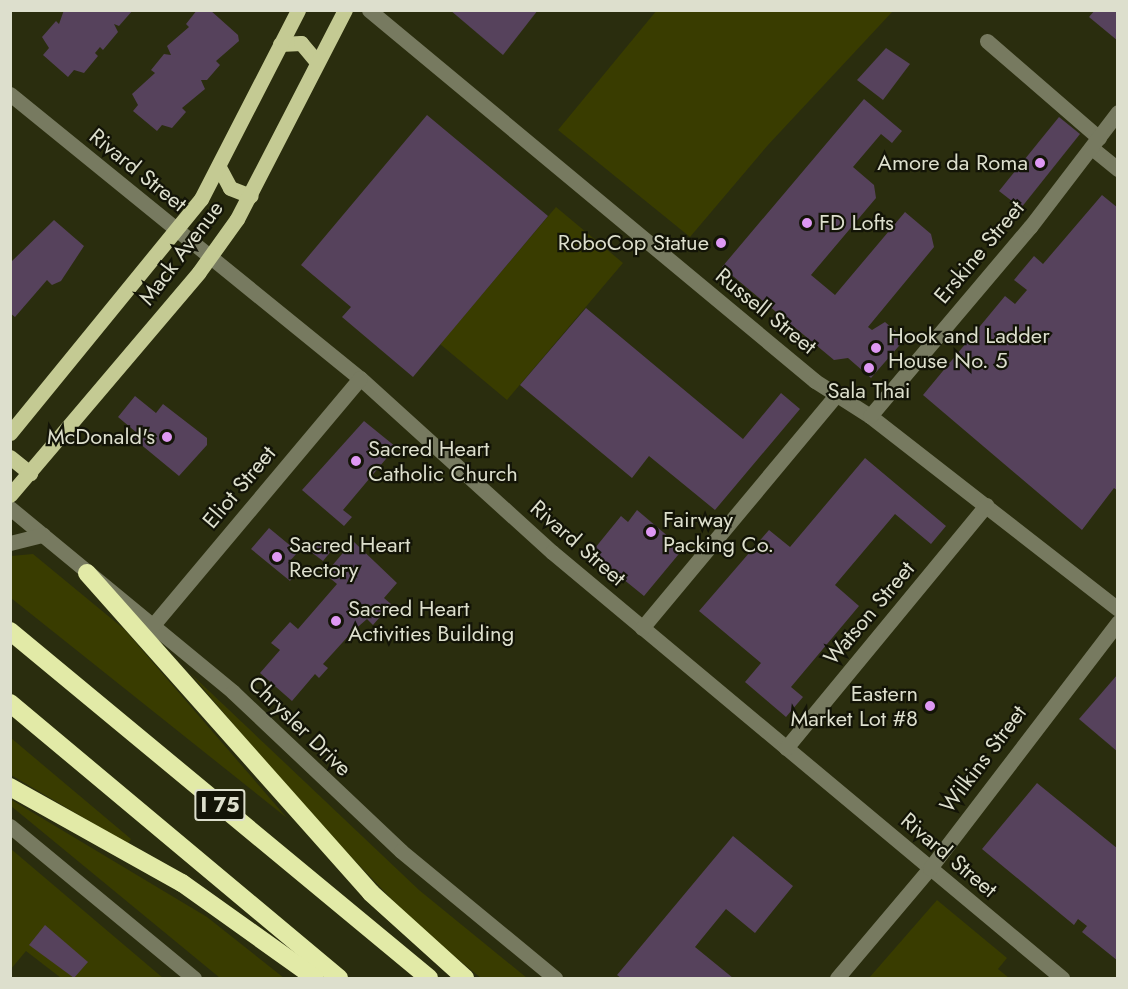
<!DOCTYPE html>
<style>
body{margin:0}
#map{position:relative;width:1128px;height:989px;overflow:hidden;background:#2a2d0e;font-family:Jost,sans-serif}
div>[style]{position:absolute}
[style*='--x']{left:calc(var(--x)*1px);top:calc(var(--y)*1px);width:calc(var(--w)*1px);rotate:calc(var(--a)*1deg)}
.green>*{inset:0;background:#393c00}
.building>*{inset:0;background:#56425c}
.minor>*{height:15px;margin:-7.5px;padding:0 7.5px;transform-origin:7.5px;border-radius:7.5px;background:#777a60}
.major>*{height:15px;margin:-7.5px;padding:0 7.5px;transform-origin:7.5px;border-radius:7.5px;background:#c4ca93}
.highway>*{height:18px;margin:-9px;padding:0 9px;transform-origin:9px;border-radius:9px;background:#e2eaa7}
.dots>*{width:16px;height:16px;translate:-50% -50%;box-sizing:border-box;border:3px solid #131407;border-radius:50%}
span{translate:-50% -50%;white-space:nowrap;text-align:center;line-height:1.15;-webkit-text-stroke:4.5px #131407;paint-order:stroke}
.shield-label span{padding:2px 4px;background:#131407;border:2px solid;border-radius:4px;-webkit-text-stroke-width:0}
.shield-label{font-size:21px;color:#dddfcd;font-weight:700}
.poi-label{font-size:22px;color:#dddfcd}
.right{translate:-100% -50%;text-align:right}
.left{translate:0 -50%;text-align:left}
.street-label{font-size:22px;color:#dddfcd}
.frame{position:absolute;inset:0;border:12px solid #dddfcd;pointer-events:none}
</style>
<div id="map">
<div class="green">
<div style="clip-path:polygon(657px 10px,893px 10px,893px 11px,768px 145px,690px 237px,558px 130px)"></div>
<div style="clip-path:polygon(556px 207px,623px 263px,507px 400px,440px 344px)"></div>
<div style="clip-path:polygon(33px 554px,124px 629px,287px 818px,11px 598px,11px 556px)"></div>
<div style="clip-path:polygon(190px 673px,419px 890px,527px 978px,481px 978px,417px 926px,301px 804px)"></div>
<div style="clip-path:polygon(11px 738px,131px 839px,128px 844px,11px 775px)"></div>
<div style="clip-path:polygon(10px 799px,207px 917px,284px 978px,220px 978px,11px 806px)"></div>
<div style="clip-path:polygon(11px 849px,163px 978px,61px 978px,26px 951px,11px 969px)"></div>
<div style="clip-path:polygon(937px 900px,1007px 958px,998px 969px,1009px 978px,869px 978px)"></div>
</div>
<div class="building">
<div style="clip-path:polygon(64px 10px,133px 10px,119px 26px,114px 24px,118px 32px,103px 50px,100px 47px,95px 53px,98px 56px,84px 73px,74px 70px,68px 77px,43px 55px,49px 48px,42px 37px,56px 21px,59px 24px)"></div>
<div style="clip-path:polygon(197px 10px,210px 10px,238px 35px,239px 41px,216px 61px,220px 65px,207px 80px,201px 80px,205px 89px,182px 108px,186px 112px,172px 128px,162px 125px,157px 131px,133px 111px,138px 105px,132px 94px,155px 73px,151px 70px,164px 54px,171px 55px,167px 46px,189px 27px,186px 24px)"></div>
<div style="clip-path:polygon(450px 10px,538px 10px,503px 55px)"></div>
<div style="clip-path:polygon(1095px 10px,1118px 10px,1118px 41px,1089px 17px)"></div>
<div style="clip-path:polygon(886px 48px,910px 64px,883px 100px,857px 80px)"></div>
<div style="clip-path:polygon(864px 99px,902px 131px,892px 143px,881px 134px,853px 167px,874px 185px,876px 198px,811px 275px,835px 295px,905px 212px,931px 234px,934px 247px,868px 327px,872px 330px,885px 322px,905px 339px,871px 378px,848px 358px,834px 360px,722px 267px)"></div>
<div style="clip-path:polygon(427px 115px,548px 216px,413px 377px,342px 317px,351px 307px,301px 265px)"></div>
<div style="clip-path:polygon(1059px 117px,1080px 134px,1021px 208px,999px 191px)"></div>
<div style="clip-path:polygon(1102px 195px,1118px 208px,1118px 491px,1114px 488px,1082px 530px,923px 395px,1005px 296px,1015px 304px,1027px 290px,1014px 280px,1034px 256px,1043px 264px)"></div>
<div style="clip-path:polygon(54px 220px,84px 246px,61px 281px,52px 285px,47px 280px,15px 317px,10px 313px,10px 263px)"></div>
<div style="clip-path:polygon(586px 308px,743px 439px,781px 393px,800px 409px,715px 510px,649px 456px,632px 478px,520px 385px)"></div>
<div style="clip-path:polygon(135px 396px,156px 413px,163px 404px,207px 438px,207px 445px,179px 476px,133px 438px,137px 433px,118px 417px)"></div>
<div style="clip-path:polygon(364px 421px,396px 447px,343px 510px,352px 517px,344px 526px,302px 490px)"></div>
<div style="clip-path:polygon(865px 458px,946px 526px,931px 544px,895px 514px,835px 585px,859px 606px,791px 687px,803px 697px,786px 717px,745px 682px,761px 663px,699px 611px,769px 530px,790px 547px)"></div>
<div style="clip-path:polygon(637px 510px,683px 549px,644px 596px,591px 553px,621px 516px,628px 522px)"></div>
<div style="clip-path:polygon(269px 528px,298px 552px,288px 563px,298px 570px,290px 581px,251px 549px)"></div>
<div style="clip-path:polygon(320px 541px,332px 550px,323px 561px,311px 552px)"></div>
<div style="clip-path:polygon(353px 541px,397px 583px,384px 598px,391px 604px,373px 625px,367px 619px,352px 632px,323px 664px,328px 668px,319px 678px,315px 674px,292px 701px,260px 673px,280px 650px,271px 643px,290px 622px,298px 629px,337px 584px,325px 574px)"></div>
<div style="clip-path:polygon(1118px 674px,1118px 752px,1079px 719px)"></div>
<div style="clip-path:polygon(1037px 783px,1118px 849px,1118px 961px,1082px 932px,1087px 926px,1078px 919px,1074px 925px,982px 849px)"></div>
<div style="clip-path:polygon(733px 836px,793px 886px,755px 933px,726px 909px,695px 947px,733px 978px,621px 978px,617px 975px)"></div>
<div style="clip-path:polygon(45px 925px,88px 962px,74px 978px,29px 945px)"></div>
</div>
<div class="minor">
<div style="--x:369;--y:10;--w:580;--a:39.75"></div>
<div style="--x:815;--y:381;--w:65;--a:32.5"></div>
<div style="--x:870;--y:416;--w:314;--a:37.9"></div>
<div style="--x:987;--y:41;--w:148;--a:40.9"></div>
<div style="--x:10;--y:94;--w:451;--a:39.1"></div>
<div style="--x:360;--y:378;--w:259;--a:42.2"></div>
<div style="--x:552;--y:552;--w:665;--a:39.87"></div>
<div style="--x:1093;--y:149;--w:32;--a:39"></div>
<div style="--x:870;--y:416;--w:248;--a:-49.8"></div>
<div style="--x:1030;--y:227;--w:145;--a:-52.6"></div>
<div style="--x:10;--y:508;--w:289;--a:39.5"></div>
<div style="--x:233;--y:692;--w:231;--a:43.4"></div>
<div style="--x:401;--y:851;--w:200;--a:39.5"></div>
<div style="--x:10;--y:543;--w:34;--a:-14"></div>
<div style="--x:153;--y:625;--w:322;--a:-50"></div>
<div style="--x:642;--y:628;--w:302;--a:-50.2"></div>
<div style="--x:786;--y:748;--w:315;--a:-50.5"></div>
<div style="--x:10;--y:826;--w:239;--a:39.6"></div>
<div style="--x:837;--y:978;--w:144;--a:-49.8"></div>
<div style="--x:930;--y:868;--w:310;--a:-52.6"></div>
</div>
<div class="major">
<div style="--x:280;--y:44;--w:21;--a:-3"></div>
<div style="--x:301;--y:43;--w:25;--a:50"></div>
<div style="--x:220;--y:169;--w:21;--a:62"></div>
<div style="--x:230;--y:188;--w:22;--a:21"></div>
<div style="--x:10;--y:433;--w:302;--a:-50.8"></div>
<div style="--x:201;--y:199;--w:212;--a:-62.8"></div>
<div style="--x:10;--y:457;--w:26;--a:39"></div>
<div style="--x:10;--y:495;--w:292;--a:-49.7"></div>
<div style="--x:199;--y:272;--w:65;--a:-54.4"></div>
<div style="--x:237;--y:219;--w:235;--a:-62.7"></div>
</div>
<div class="highway">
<div style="--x:87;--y:573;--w:428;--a:48.4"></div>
<div style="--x:371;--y:893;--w:127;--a:42.1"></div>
<div style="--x:10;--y:631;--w:544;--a:39.63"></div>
<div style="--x:10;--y:703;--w:429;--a:39.9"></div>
<div style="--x:10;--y:787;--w:197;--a:29.2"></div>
<div style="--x:182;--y:883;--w:163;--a:35.5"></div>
</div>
<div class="dots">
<div style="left:1040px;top:163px;background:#de98f3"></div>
<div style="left:807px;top:223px;background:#de98f3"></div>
<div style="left:721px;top:243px;background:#de98f3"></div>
<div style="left:876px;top:348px;background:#de98f3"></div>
<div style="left:869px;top:368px;background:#de98f3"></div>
<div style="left:167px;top:437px;background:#de98f3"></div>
<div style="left:356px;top:461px;background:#de98f3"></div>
<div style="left:651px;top:532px;background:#de98f3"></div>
<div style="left:277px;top:557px;background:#de98f3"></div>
<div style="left:336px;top:621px;background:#de98f3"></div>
<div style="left:930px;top:706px;background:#de98f3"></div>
</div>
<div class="shield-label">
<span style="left:220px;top:805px">I 75</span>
</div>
<div class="poi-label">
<span class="right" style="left:1028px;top:163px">Amore da Roma</span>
<span class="left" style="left:819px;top:223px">FD Lofts</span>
<span class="right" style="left:709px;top:243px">RoboCop Statue</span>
<span class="left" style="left:888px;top:348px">Hook and Ladder<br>House No. 5</span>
<span style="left:869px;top:391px">Sala Thai</span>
<span class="right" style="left:155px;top:437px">McDonald's</span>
<span class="left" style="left:368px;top:461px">Sacred Heart<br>Catholic Church</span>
<span class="left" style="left:663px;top:532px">Fairway<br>Packing Co.</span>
<span class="left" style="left:289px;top:557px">Sacred Heart<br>Rectory</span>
<span class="left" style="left:348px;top:621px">Sacred Heart<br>Activities Building</span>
<span class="right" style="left:918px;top:706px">Eastern<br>Market Lot #8</span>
</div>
<div class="street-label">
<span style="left:138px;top:170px;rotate:39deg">Rivard Street</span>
<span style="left:979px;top:252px;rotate:-50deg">Erskine Street</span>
<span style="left:181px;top:253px;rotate:-53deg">Mack Avenue</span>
<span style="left:766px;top:311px;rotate:39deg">Russell Street</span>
<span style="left:239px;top:487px;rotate:-50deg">Eliot Street</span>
<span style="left:578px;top:543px;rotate:41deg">Rivard Street</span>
<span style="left:869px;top:613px;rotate:-50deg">Watson Street</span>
<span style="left:300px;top:726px;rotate:44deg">Chrysler Drive</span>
<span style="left:983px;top:759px;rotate:-53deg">Wilkins Street</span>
<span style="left:949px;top:855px;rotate:40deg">Rivard Street</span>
</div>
<div class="frame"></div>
</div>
